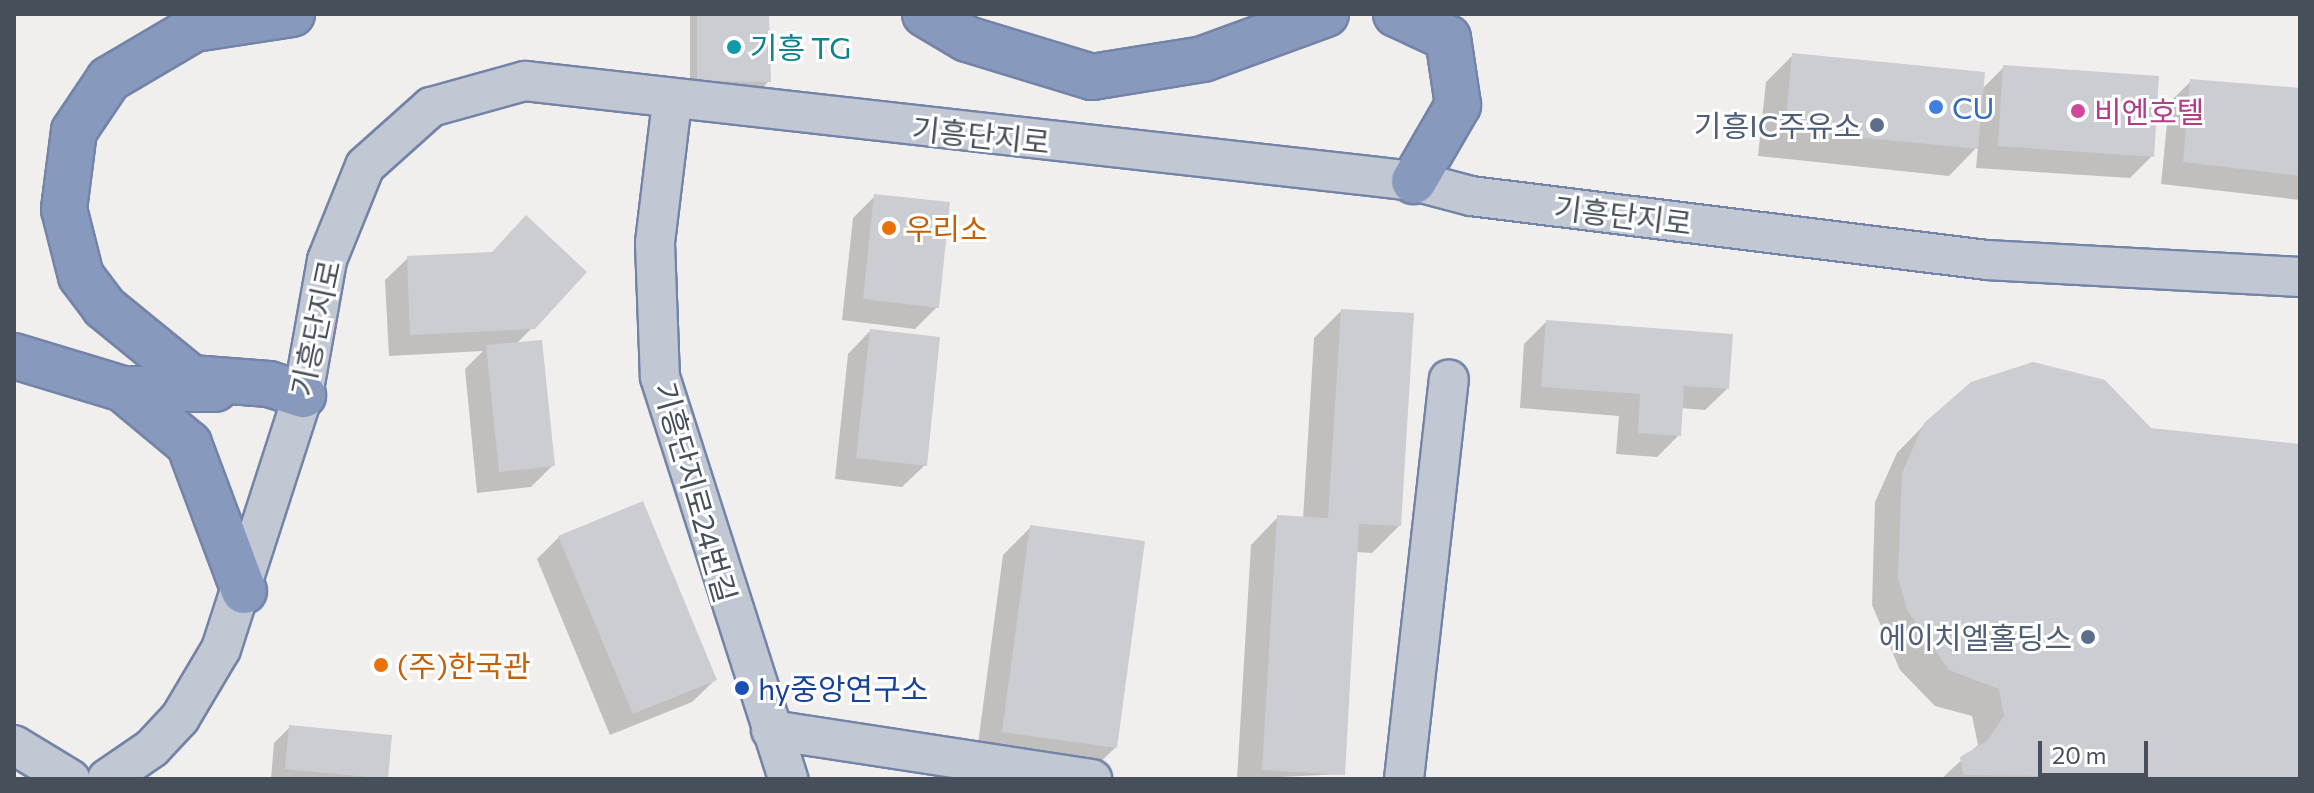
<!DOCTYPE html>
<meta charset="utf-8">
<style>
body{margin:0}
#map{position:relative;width:2314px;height:793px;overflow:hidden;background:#f1efee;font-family:Commissioner,"Noto Sans KR",sans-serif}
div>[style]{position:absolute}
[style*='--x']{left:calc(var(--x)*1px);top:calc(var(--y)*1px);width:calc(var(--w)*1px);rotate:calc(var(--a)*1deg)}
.shadow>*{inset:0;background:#0003}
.building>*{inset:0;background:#cbcdd3}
.roads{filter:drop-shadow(2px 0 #7384a8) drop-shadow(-2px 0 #7384a8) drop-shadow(0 2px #7384a8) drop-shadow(0 -2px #7384a8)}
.minor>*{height:38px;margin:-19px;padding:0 19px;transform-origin:19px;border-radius:19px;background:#c2c8d3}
.highway>*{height:44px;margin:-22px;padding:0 22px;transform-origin:22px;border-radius:22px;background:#8799bc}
.dots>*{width:22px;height:22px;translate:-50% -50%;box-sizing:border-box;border:4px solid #fff;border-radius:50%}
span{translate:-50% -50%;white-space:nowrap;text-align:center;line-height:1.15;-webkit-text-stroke:6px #fff;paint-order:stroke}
.culture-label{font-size:30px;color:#0d838f}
.left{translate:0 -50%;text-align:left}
.shop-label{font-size:30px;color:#366cbe}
.hotel-label{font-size:30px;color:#b23c85}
.service-label{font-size:30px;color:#4e5e75}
.right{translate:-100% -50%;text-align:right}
.street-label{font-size:30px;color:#474f5b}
.food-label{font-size:30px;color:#c56008}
.transit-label{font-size:30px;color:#164399}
.frame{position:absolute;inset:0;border:16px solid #474f5b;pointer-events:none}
.scale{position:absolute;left:2038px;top:741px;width:110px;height:36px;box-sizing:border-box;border:4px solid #474f5b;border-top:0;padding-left:10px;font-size:24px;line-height:28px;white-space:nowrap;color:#474f5b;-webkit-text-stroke:6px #fff;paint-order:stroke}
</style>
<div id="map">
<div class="shadow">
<div style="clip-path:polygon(690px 14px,767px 14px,769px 81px,762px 88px,690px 88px)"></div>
<div style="clip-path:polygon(1793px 55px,1982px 89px,2004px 67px,2152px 156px,2130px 178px,1976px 168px,1978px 146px,1949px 176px,1758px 156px,1766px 82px)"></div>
<div style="clip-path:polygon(2191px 81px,2300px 90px,2300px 200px,2161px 184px,2169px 103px)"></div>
<div style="clip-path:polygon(875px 196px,937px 307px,915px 329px,842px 320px,853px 218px)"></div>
<div style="clip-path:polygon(408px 258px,533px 327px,516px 344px,553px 465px,531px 487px,477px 493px,465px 369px,483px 351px,389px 356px,385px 280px)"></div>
<div style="clip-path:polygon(1341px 311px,1399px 526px,1372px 553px,1356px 552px,1343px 774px,1237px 779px,1251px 545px,1278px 517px,1303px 519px,1314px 338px)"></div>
<div style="clip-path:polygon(1546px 322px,1728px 388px,1705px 410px,1681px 408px,1679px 435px,1657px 457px,1616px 454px,1619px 416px,1520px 408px,1524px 344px)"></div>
<div style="clip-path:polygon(870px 331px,925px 465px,902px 487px,835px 479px,848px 354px)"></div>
<div style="clip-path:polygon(1925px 424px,2150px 430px,2300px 446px,2300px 779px,1941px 779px,1978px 745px,1972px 716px,1935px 706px,1900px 670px,1872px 605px,1875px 502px,1897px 453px)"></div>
<div style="clip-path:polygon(1030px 528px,1116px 747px,1088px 774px,976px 759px,1003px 555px)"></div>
<div style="clip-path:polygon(559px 537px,715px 680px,692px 702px,610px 735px,537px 559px)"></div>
<div style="clip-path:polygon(290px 727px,386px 778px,271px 779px,274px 743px)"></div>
</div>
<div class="building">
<div style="clip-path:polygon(697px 14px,769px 14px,771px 82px,697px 81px)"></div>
<div style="clip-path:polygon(1792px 53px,1985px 72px,1978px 149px,1785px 130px)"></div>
<div style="clip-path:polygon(2003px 65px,2159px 76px,2154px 157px,1998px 146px)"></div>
<div style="clip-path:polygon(2190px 79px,2300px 88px,2300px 176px,2183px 162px)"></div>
<div style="clip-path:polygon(874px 194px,950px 202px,939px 308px,863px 299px)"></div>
<div style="clip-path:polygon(526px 215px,587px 272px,535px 329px,410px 335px,407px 256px,492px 252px)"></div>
<div style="clip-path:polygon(1341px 309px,1414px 313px,1401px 526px,1359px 524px,1345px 775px,1262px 770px,1277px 515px,1328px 518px)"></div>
<div style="clip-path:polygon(1546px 320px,1733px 334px,1729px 389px,1684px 386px,1681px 436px,1638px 433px,1640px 394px,1541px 387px)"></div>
<div style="clip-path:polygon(870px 329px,940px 337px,927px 466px,856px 458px)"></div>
<div style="clip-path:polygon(542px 340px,555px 466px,499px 472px,486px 345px)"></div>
<div style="clip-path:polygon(2033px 362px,2105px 380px,2151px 428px,2300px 444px,2300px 779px,1963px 775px,1960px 757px,1987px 741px,2004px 716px,1999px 689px,1949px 670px,1907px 610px,1898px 577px,1902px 473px,1924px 423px,1971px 382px)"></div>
<div style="clip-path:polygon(643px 501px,717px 680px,633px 714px,558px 536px)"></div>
<div style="clip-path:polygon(1030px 525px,1145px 541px,1117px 748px,1002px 732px)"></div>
<div style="clip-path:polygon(289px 725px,392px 735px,388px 779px,285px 769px)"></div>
</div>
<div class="roads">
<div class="minor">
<div style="--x:672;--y:102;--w:142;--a:96.9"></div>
<div style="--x:655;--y:243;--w:134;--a:87.9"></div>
<div style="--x:660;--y:377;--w:422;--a:72.3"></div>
<div style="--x:771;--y:730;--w:325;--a:8.7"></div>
<div style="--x:14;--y:745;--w:66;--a:31.3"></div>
<div style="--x:107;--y:779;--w:55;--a:-34.6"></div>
<div style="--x:152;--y:748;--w:41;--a:-47"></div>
<div style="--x:180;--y:718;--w:80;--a:-59.3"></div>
<div style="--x:221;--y:649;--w:267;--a:-72.1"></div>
<div style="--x:303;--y:395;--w:137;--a:-79.9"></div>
<div style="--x:327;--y:260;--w:101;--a:-68"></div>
<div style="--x:365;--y:166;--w:89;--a:-41.8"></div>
<div style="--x:431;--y:107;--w:98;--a:-15.5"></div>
<div style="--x:525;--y:81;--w:895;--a:6.42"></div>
<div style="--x:1414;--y:181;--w:59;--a:14.7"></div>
<div style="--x:1471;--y:196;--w:520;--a:7.07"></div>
<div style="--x:1987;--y:260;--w:313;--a:3.1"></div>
<div style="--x:1404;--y:779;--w:402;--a:-83.6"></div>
</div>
<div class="highway">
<div style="--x:292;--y:14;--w:99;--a:171.3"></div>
<div style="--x:194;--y:29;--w:99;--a:149.5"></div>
<div style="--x:109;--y:79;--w:63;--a:123.9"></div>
<div style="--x:74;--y:131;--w:79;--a:97.3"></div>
<div style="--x:64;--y:209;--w:69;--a:75.8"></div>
<div style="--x:81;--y:276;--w:39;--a:53"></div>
<div style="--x:104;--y:307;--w:112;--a:39.2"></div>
<div style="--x:191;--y:378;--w:78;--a:4.4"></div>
<div style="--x:269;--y:384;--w:36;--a:18"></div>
<div style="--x:925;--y:14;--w:49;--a:30.8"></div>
<div style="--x:967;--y:39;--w:131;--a:16.9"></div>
<div style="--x:1092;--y:77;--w:112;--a:-9.2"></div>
<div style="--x:1203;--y:59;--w:131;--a:-20.1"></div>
<div style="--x:1396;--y:14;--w:57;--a:24.8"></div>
<div style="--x:1448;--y:38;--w:68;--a:81.5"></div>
<div style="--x:1458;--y:105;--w:88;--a:120.1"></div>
<div style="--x:14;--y:356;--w:114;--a:16.8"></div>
<div style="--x:123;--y:389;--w:92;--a:0"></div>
<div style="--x:123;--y:389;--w:86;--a:39.8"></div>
<div style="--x:189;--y:444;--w:157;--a:69.5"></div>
</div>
</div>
<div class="dots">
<div style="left:734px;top:47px;background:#0f9aa8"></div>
<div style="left:1936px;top:107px;background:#3f7fe0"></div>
<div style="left:2078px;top:111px;background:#d1479c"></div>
<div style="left:1877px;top:125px;background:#5c6f8a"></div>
<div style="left:889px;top:228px;background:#e8710a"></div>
<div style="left:2088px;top:637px;background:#5c6f8a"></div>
<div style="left:381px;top:665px;background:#e8710a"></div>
<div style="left:742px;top:688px;background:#1a4fb4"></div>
</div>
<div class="culture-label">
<span class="left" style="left:750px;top:47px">기흥 TG</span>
</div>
<div class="shop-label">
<span class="left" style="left:1952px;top:107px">CU</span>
</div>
<div class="hotel-label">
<span class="left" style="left:2094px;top:111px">비엔호텔</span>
</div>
<div class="service-label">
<span class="right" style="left:1861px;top:125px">기흥IC주유소</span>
<span class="right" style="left:2072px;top:637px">에이치엘홀딩스</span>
</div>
<div class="street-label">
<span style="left:981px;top:135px;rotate:6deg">기흥단지로</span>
<span style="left:1623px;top:215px;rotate:7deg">기흥단지로</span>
<span style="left:315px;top:328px;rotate:-78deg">기흥단지로</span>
<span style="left:696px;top:492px;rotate:74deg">기흥단지로24번길</span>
</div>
<div class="food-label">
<span class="left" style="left:905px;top:228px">우리소</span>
<span class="left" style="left:397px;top:665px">(주)한국관</span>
</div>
<div class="transit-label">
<span class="left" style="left:758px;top:688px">hy중앙연구소</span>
</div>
<div class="frame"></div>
<div class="scale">20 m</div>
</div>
